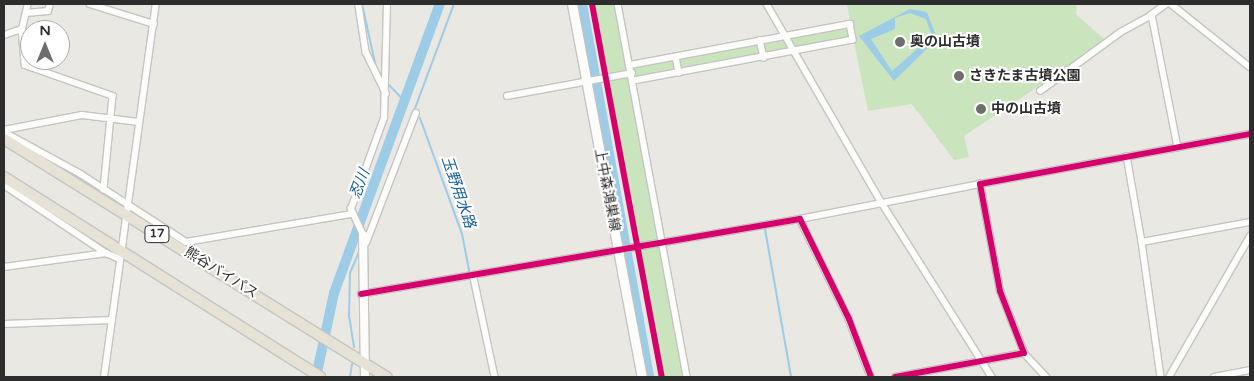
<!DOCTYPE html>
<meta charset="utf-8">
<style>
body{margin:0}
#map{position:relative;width:1254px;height:381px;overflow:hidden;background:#eae8e3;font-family:"Varela Round","Noto Sans JP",sans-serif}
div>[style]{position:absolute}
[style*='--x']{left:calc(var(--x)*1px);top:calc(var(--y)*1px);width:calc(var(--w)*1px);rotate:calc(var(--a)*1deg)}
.green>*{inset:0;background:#cae4be}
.water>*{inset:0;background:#9ccce6}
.stream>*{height:2px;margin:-1px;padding:0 1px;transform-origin:1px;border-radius:1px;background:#9ccce6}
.river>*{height:10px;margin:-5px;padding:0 5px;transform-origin:5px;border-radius:5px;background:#9ccce6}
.roads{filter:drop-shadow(1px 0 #c4c4c3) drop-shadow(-1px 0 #c4c4c3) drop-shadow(0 1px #c4c4c3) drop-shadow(0 -1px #c4c4c3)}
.minor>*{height:5.5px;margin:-2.75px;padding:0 2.75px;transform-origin:2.75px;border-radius:2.75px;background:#fcfcfb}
.tertiary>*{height:8px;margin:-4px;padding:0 4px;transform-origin:4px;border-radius:4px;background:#fcfcfb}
.secondary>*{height:9px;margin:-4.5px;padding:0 4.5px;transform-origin:4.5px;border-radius:4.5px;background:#fcfcfb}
.trunk>*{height:10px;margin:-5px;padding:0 5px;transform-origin:5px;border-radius:5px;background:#e7e2d6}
.cycleway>*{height:6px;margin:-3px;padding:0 3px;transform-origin:3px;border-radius:3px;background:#d6006c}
.dots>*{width:14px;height:14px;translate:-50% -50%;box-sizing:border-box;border:2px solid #fff;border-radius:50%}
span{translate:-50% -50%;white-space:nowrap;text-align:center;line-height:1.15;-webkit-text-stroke:4px #fff;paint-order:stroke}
.shield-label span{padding:1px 4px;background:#fff;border:1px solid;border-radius:4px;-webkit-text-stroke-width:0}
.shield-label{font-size:12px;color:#2d2d2d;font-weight:700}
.poi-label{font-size:14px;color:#2d2d2d;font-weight:700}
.left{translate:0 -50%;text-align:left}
.street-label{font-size:14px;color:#2d2d2d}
.water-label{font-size:15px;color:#165e97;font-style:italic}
.frame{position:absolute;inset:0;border:5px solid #2d2d2d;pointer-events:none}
.north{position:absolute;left:20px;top:20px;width:50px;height:50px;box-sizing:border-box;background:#fff;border:1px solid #ababab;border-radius:50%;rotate:0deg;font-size:14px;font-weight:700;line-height:20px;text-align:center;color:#2d2d2d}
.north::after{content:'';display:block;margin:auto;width:18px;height:22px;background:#6f6e6d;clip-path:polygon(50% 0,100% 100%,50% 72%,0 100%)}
</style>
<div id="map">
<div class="green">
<div style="clip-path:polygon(595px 4px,617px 4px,628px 63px,850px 22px,847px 4px,1077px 4px,1076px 14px,1106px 41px,964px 136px,969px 157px,954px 160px,912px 104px,868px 111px,854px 42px,632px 84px,685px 377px,664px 377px)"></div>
</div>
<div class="water">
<div style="clip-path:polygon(evenodd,910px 9px,927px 12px,937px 39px,894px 81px,859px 36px,910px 9px,910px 13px,926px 19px,932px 36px,892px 71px,871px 39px,895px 29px,895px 18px,910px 13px)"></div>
</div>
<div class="stream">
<div style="--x:362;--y:4;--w:65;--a:77.5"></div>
<div style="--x:1176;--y:4;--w:8;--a:40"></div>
<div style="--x:1225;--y:43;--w:32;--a:39"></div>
<div style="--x:387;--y:83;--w:28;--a:46"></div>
<div style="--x:414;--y:111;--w:114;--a:-69.5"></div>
<div style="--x:420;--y:118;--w:123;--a:70.1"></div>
<div style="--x:462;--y:234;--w:42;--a:79"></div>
<div style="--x:765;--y:229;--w:150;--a:80"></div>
<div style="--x:471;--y:282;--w:50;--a:77.3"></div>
<div style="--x:354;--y:347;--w:30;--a:-99"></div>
<div style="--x:349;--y:317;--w:44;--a:-88.7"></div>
<div style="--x:350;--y:273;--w:25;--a:-67"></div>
<div style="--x:350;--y:377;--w:13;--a:-81"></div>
</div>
<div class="river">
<div style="--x:582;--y:4;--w:379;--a:79.8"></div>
<div style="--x:316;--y:377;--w:86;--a:-77.9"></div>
<div style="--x:334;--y:293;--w:308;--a:-69.9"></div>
</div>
<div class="roads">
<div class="minor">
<div style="--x:90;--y:4;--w:67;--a:17.4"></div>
<div style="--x:618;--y:4;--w:379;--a:79.5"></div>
<div style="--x:767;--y:4;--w:230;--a:60"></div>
<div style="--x:882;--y:203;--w:206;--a:57.7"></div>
<div style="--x:1167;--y:4;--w:19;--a:144"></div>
<div style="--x:1152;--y:15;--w:135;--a:78.9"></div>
<div style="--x:1171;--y:4;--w:101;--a:38.6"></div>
<div style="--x:359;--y:6;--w:47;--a:81.3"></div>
<div style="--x:366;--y:52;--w:46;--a:64"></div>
<div style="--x:26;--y:13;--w:22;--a:-5"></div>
<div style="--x:48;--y:11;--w:7;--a:-74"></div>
<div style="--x:22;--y:29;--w:36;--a:85"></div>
<div style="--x:25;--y:65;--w:93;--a:19.4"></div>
<div style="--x:113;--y:96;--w:94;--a:95.5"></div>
<div style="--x:4;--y:35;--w:19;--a:-18"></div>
<div style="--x:22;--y:29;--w:26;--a:-77"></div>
<div style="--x:760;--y:40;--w:18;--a:77"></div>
<div style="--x:676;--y:57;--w:16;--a:79"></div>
<div style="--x:630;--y:65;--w:224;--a:-10.6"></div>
<div style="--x:850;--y:24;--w:16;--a:79"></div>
<div style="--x:853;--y:40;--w:224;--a:169.4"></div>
<div style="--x:1040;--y:91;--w:100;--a:-36.1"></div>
<div style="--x:1121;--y:32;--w:35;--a:-29"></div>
<div style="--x:507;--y:96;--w:127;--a:-10.4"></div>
<div style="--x:4;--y:130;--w:79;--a:-10.9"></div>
<div style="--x:82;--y:115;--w:57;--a:7"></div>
<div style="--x:4;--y:132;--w:88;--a:28.6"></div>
<div style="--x:81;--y:174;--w:125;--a:32.9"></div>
<div style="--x:186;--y:242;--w:168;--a:-9.6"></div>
<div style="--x:1127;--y:156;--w:87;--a:80.1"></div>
<div style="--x:1142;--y:242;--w:110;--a:-10.5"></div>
<div style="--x:4;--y:185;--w:123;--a:33.7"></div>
<div style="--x:800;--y:219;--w:183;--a:-11"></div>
<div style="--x:363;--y:235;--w:29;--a:-115"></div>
<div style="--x:351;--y:209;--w:97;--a:-70.1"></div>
<div style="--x:384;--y:118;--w:114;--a:-88.5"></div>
<div style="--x:1142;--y:242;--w:136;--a:82"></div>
<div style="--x:366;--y:243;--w:139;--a:-69"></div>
<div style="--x:4;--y:267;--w:103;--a:-7.8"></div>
<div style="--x:106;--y:253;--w:13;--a:23"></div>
<div style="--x:474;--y:278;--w:101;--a:78"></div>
<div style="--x:361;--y:294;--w:445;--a:-9.7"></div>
<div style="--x:800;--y:219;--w:111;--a:63.9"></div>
<div style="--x:849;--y:319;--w:62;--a:69.2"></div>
<div style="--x:4;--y:324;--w:108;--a:-2.1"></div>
<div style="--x:1024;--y:353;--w:33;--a:47"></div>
<div style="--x:104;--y:377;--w:377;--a:-82.1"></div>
<div style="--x:895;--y:377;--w:131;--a:-10.5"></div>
<div style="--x:1024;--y:353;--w:66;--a:-111.2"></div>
<div style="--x:1000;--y:291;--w:109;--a:-100.6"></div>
<div style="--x:980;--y:184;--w:275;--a:-10.5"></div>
<div style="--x:1169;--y:377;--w:163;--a:-60.1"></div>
<div style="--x:1214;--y:377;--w:37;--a:-11"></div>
</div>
<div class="tertiary">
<div style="--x:363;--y:235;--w:142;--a:89.2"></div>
</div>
<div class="secondary">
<div style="--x:572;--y:4;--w:380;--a:79.4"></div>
</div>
<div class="trunk">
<div style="--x:4;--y:139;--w:451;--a:31.9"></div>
<div style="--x:4;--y:177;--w:374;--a:32.3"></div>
</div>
</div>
<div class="cycleway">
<div style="--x:592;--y:4;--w:380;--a:79.4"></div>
<div style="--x:361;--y:294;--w:445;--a:-9.7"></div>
<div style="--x:800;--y:219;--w:111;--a:63.9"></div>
<div style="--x:849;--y:319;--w:62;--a:69.2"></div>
<div style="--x:895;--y:377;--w:131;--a:-10.5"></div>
<div style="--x:1024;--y:353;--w:66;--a:-111.2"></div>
<div style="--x:1000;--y:291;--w:109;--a:-100.6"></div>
<div style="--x:980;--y:184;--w:275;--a:-10.5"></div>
</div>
<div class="dots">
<div style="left:900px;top:42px;background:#6f6e6d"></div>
<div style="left:959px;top:76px;background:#6f6e6d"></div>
<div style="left:981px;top:109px;background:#6f6e6d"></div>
</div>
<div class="shield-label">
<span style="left:157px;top:234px">17</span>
</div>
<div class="poi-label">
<span class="left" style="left:910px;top:42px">奥の山古墳</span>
<span class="left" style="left:969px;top:76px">さきたま古墳公園</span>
<span class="left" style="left:991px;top:109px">中の山古墳</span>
</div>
<div class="street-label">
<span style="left:607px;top:190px;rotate:79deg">上中森鴻巣線</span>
<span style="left:221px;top:273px;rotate:32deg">熊谷バイパス</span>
</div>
<div class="water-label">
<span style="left:360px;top:184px;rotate:-69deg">忍川</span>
<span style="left:458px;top:192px;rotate:71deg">玉野用水路</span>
</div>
<div class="frame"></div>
<div class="north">N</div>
</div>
